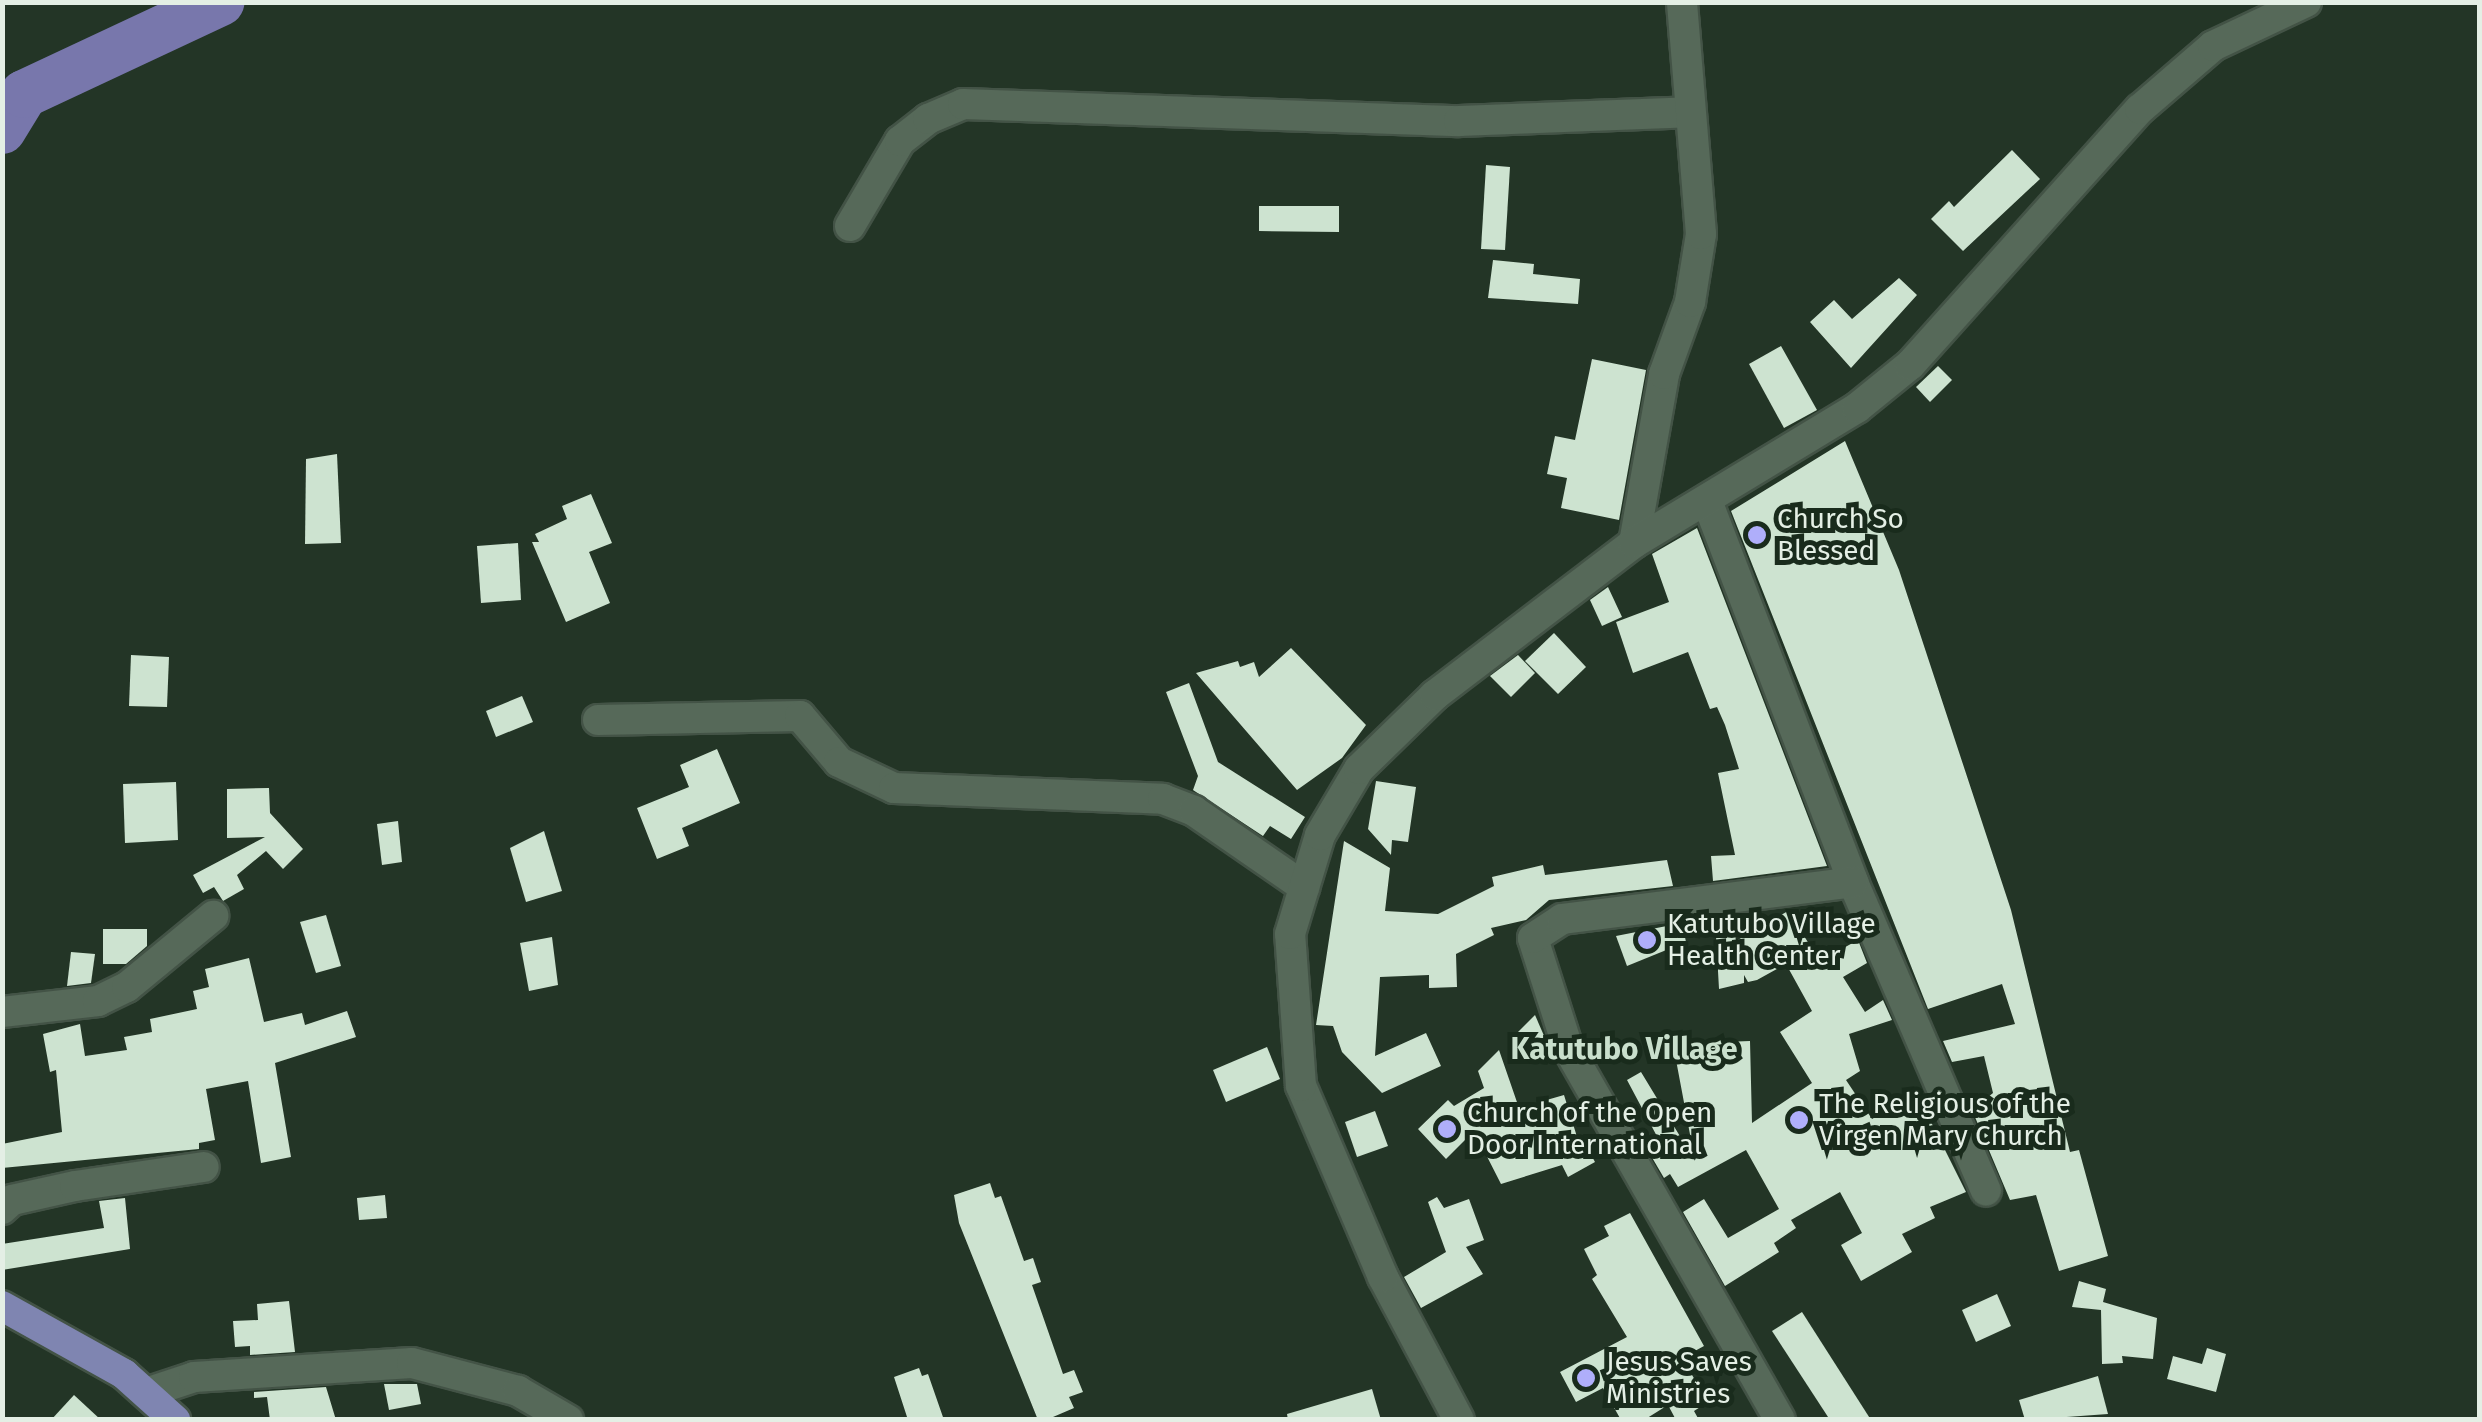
<!DOCTYPE html>
<style>
body{margin:0}
#map{position:relative;width:2482px;height:1422px;overflow:hidden;background:#233526;font-family:"Fira Sans",sans-serif}
div>[style]{position:absolute}
[style*='--x']{left:calc(var(--x)*1px);top:calc(var(--y)*1px);width:calc(var(--w)*1px);rotate:calc(var(--a)*1deg)}
.river>*{height:48px;margin:-24px;padding:0 24px;transform-origin:24px;border-radius:24px;background:#7877ac}
.building>*{inset:0;background:#cde3d0}
.roads{filter:drop-shadow(2px 0 #435346) drop-shadow(-2px 0 #435346) drop-shadow(0 2px #435346) drop-shadow(0 -2px #435346)}
.minor>*{height:30px;margin:-15px;padding:0 15px;transform-origin:15px;border-radius:15px;background:#566959}
.major>*{height:30px;margin:-15px;padding:0 15px;transform-origin:15px;border-radius:15px;background:#7f85b1}
.dots>*{width:28px;height:28px;translate:-50% -50%;box-sizing:border-box;border:5px solid #192b1c;border-radius:50%}
span{translate:-50% -50%;white-space:nowrap;text-align:center;line-height:1.15;-webkit-text-stroke:10px #192b1c;paint-order:stroke}
.poi-label{font-size:28px;color:#e4efe5}
.left{translate:0 -50%;text-align:left}
.neighbourhood-label{font-size:30px;color:#c9dfcc;font-weight:700}
.frame{position:absolute;inset:0;border:5px solid #e4efe5;pointer-events:none}
</style>
<div id="map">
<div class="river">
<div style="--x:2;--y:130;--w:42;--a:-58.6"></div>
<div style="--x:24;--y:94;--w:217;--a:-25.1"></div>
</div>
<div class="building">
<div style="clip-path:polygon(2012px 150px,2040px 179px,1963px 251px,1931px 219px,1949px 201px,1954px 207px)"></div>
<div style="clip-path:polygon(1486px 165px,1510px 167px,1505px 250px,1481px 249px)"></div>
<div style="clip-path:polygon(1259px 206px,1339px 206px,1339px 232px,1259px 231px)"></div>
<div style="clip-path:polygon(1493px 260px,1534px 264px,1533px 274px,1580px 279px,1578px 304px,1488px 298px)"></div>
<div style="clip-path:polygon(1899px 278px,1917px 295px,1851px 368px,1810px 322px,1834px 300px,1852px 319px)"></div>
<div style="clip-path:polygon(1781px 346px,1817px 410px,1784px 428px,1749px 364px)"></div>
<div style="clip-path:polygon(1592px 359px,1646px 370px,1619px 520px,1561px 508px,1567px 478px,1547px 474px,1555px 436px,1575px 440px)"></div>
<div style="clip-path:polygon(1938px 366px,1952px 380px,1930px 402px,1916px 387px)"></div>
<div style="clip-path:polygon(1845px 441px,1899px 570px,2011px 910px,2070px 1152px,2079px 1150px,2108px 1256px,2059px 1271px,2036px 1195px,2010px 1200px,1972px 1110px,1993px 1093px,1984px 1056px,1952px 1062px,1943px 1041px,2015px 1024px,2002px 984px,1928px 1009px,1731px 511px)"></div>
<div style="clip-path:polygon(337px 454px,341px 543px,305px 544px,306px 459px)"></div>
<div style="clip-path:polygon(591px 494px,612px 543px,589px 552px,610px 603px,566px 622px,532px 542px,539px 542px,535px 534px,567px 519px,562px 506px)"></div>
<div style="clip-path:polygon(1697px 528px,1827px 866px,1713px 881px,1711px 856px,1735px 855px,1718px 773px,1739px 769px,1725px 725px,1717px 707px,1710px 709px,1688px 652px,1633px 673px,1616px 622px,1669px 602px,1652px 554px)"></div>
<div style="clip-path:polygon(518px 543px,521px 600px,481px 603px,477px 546px)"></div>
<div style="clip-path:polygon(1608px 587px,1622px 617px,1602px 626px,1590px 600px)"></div>
<div style="clip-path:polygon(1554px 633px,1586px 667px,1558px 694px,1525px 661px)"></div>
<div style="clip-path:polygon(1291px 648px,1366px 725px,1342px 758px,1297px 790px,1196px 673px,1238px 661px,1240px 667px,1254px 662px,1259px 677px)"></div>
<div style="clip-path:polygon(131px 655px,169px 657px,167px 707px,129px 706px)"></div>
<div style="clip-path:polygon(1518px 655px,1535px 673px,1511px 697px,1490px 676px)"></div>
<div style="clip-path:polygon(1189px 683px,1218px 762px,1305px 817px,1291px 839px,1270px 826px,1263px 836px,1193px 790px,1198px 776px,1166px 692px)"></div>
<div style="clip-path:polygon(522px 696px,533px 722px,496px 737px,486px 711px)"></div>
<div style="clip-path:polygon(717px 749px,740px 803px,682px 828px,689px 846px,657px 859px,637px 808px,689px 787px,680px 765px)"></div>
<div style="clip-path:polygon(1376px 781px,1416px 787px,1408px 842px,1392px 840px,1391px 855px,1368px 829px)"></div>
<div style="clip-path:polygon(176px 782px,178px 840px,125px 843px,123px 784px)"></div>
<div style="clip-path:polygon(269px 788px,270px 813px,303px 849px,283px 869px,266px 851px,237px 875px,244px 889px,223px 901px,214px 887px,203px 893px,193px 875px,265px 837px,227px 838px,227px 789px)"></div>
<div style="clip-path:polygon(398px 821px,402px 862px,382px 865px,377px 824px)"></div>
<div style="clip-path:polygon(544px 831px,562px 891px,526px 902px,510px 848px)"></div>
<div style="clip-path:polygon(1344px 841px,1390px 868px,1385px 911px,1438px 914px,1494px 886px,1492px 877px,1543px 865px,1545px 875px,1667px 860px,1673px 886px,1549px 900px,1526px 920px,1491px 928px,1494px 935px,1456px 954px,1457px 987px,1429px 988px,1429px 975px,1380px 977px,1375px 1056px,1426px 1033px,1441px 1066px,1382px 1093px,1342px 1052px,1333px 1026px,1316px 1025px)"></div>
<div style="clip-path:polygon(1788px 911px,1820px 961px,1858px 940px,1867px 963px,1843px 977px,1865px 1012px,1883px 1000px,1892px 1020px,1849px 1034px,1860px 1071px,1846px 1080px,1872px 1119px,1917px 1094px,1966px 1192px,1930px 1207px,1935px 1218px,1902px 1234px,1912px 1252px,1861px 1281px,1841px 1245px,1862px 1233px,1840px 1192px,1791px 1220px,1796px 1228px,1774px 1243px,1779px 1252px,1725px 1286px,1683px 1212px,1704px 1199px,1728px 1238px,1779px 1209px,1746px 1150px,1678px 1187px,1670px 1174px,1664px 1178px,1647px 1149px,1660px 1142px,1627px 1080px,1641px 1072px,1695px 1161px,1673px 1044px,1750px 1041px,1752px 1123px,1812px 1083px,1780px 1032px,1812px 1011px,1786px 964px,1757px 980px,1748px 982px,1744px 975px,1744px 983px,1719px 989px,1715px 918px,1732px 916px,1736px 941px)"></div>
<div style="clip-path:polygon(326px 915px,341px 966px,316px 973px,300px 922px)"></div>
<div style="clip-path:polygon(1682px 923px,1686px 942px,1627px 966px,1616px 936px)"></div>
<div style="clip-path:polygon(103px 929px,147px 929px,147px 946px,126px 964px,103px 964px)"></div>
<div style="clip-path:polygon(552px 937px,558px 985px,529px 991px,520px 943px)"></div>
<div style="clip-path:polygon(71px 952px,95px 954px,91px 983px,67px 986px)"></div>
<div style="clip-path:polygon(249px 958px,264px 1022px,302px 1013px,305px 1025px,347px 1011px,356px 1037px,275px 1063px,291px 1157px,261px 1163px,248px 1081px,206px 1089px,215px 1140px,199px 1143px,199px 1149px,2px 1168px,2px 1144px,62px 1132px,56px 1070px,50px 1072px,43px 1034px,80px 1024px,85px 1056px,127px 1050px,124px 1037px,152px 1032px,150px 1019px,197px 1009px,193px 991px,209px 987px,205px 969px)"></div>
<div style="clip-path:polygon(1535px 1015px,1548px 1045px,1515px 1059px,1508px 1042px)"></div>
<div style="clip-path:polygon(1267px 1047px,1280px 1079px,1226px 1102px,1213px 1070px)"></div>
<div style="clip-path:polygon(1499px 1050px,1519px 1108px,1564px 1095px,1578px 1140px,1582px 1138px,1595px 1162px,1568px 1177px,1562px 1165px,1501px 1184px,1474px 1131px,1446px 1159px,1418px 1129px,1448px 1100px,1454px 1106px,1484px 1088px,1478px 1071px)"></div>
<div style="clip-path:polygon(1375px 1111px,1388px 1146px,1357px 1157px,1345px 1122px)"></div>
<div style="clip-path:polygon(990px 1183px,995px 1198px,1001px 1196px,1024px 1261px,1033px 1258px,1041px 1282px,1032px 1285px,1063px 1374px,1074px 1370px,1083px 1392px,1069px 1397px,1074px 1408px,1046px 1420px,1038px 1420px,959px 1223px,954px 1195px)"></div>
<div style="clip-path:polygon(385px 1195px,387px 1218px,359px 1220px,357px 1198px)"></div>
<div style="clip-path:polygon(1437px 1197px,1444px 1208px,1469px 1199px,1484px 1240px,1466px 1247px,1483px 1274px,1421px 1308px,1404px 1277px,1446px 1252px,1428px 1202px)"></div>
<div style="clip-path:polygon(125px 1198px,130px 1249px,2px 1270px,2px 1244px,104px 1228px,99px 1201px)"></div>
<div style="clip-path:polygon(1630px 1213px,1704px 1346px,1682px 1358px,1708px 1402px,1694px 1411px,1699px 1420px,1676px 1420px,1668px 1405px,1644px 1420px,1621px 1420px,1603px 1388px,1576px 1402px,1560px 1372px,1627px 1337px,1592px 1279px,1597px 1275px,1584px 1249px,1609px 1236px,1604px 1226px)"></div>
<div style="clip-path:polygon(2079px 1281px,2106px 1289px,2103px 1302px,2157px 1318px,2153px 1359px,2122px 1356px,2123px 1363px,2102px 1364px,2101px 1310px,2072px 1307px)"></div>
<div style="clip-path:polygon(1997px 1294px,2011px 1326px,1976px 1342px,1962px 1310px)"></div>
<div style="clip-path:polygon(289px 1301px,295px 1352px,250px 1355px,250px 1346px,235px 1347px,233px 1321px,258px 1320px,257px 1304px)"></div>
<div style="clip-path:polygon(1802px 1312px,1871px 1420px,1830px 1420px,1772px 1331px)"></div>
<div style="clip-path:polygon(2207px 1348px,2226px 1354px,2216px 1392px,2167px 1379px,2173px 1356px,2202px 1364px)"></div>
<div style="clip-path:polygon(919px 1368px,922px 1376px,928px 1374px,944px 1420px,908px 1420px,894px 1377px)"></div>
<div style="clip-path:polygon(2098px 1376px,2108px 1414px,2025px 1420px,2019px 1400px)"></div>
<div style="clip-path:polygon(384px 1384px,417px 1384px,421px 1404px,389px 1410px)"></div>
<div style="clip-path:polygon(326px 1387px,336px 1420px,270px 1420px,267px 1397px,254px 1398px,254px 1392px)"></div>
<div style="clip-path:polygon(1372px 1389px,1381px 1420px,1288px 1420px,1287px 1414px)"></div>
<div style="clip-path:polygon(74px 1395px,101px 1420px,51px 1420px)"></div>
</div>
<div class="roads">
<div class="minor">
<div style="--x:850;--y:226;--w:99;--a:-59.5"></div>
<div style="--x:900;--y:141;--w:36;--a:-38"></div>
<div style="--x:928;--y:119;--w:38;--a:-23"></div>
<div style="--x:963;--y:104;--w:496;--a:2"></div>
<div style="--x:1459;--y:121;--w:230;--a:-2.2"></div>
<div style="--x:1707;--y:501;--w:408;--a:69"></div>
<div style="--x:1853;--y:882;--w:336;--a:66.7"></div>
<div style="--x:1634;--y:543;--w:172;--a:-79.9"></div>
<div style="--x:1664;--y:374;--w:77;--a:-70.1"></div>
<div style="--x:1690;--y:302;--w:69;--a:-80.8"></div>
<div style="--x:1701;--y:234;--w:233;--a:-94.7"></div>
<div style="--x:598;--y:720;--w:202;--a:-1.1"></div>
<div style="--x:800;--y:716;--w:60;--a:49.7"></div>
<div style="--x:839;--y:762;--w:61;--a:25.3"></div>
<div style="--x:894;--y:788;--w:269;--a:2.3"></div>
<div style="--x:1163;--y:799;--w:33;--a:21"></div>
<div style="--x:1194;--y:811;--w:134;--a:34.6"></div>
<div style="--x:2;--y:1012;--w:97;--a:-6.5"></div>
<div style="--x:98;--y:1001;--w:32;--a:-26"></div>
<div style="--x:127;--y:987;--w:112;--a:-39.5"></div>
<div style="--x:2;--y:1209;--w:13;--a:-42"></div>
<div style="--x:12;--y:1200;--w:65;--a:-12.5"></div>
<div style="--x:75;--y:1186;--w:130;--a:-8.4"></div>
<div style="--x:149;--y:1392;--w:47;--a:-18.4"></div>
<div style="--x:194;--y:1377;--w:218;--a:-3.7"></div>
<div style="--x:412;--y:1363;--w:110;--a:14.8"></div>
<div style="--x:518;--y:1391;--w:58;--a:30.1"></div>
<div style="--x:1459;--y:1420;--w:162;--a:-118"></div>
<div style="--x:1383;--y:1277;--w:208;--a:-113.2"></div>
<div style="--x:1301;--y:1086;--w:152;--a:-94.1"></div>
<div style="--x:1290;--y:934;--w:103;--a:-73.1"></div>
<div style="--x:1320;--y:835;--w:77;--a:-59.4"></div>
<div style="--x:1359;--y:769;--w:106;--a:-44.2"></div>
<div style="--x:1435;--y:695;--w:250;--a:-37.4"></div>
<div style="--x:1634;--y:543;--w:261;--a:-31.2"></div>
<div style="--x:1857;--y:408;--w:68;--a:-39.1"></div>
<div style="--x:1910;--y:365;--w:344;--a:-48.1"></div>
<div style="--x:2140;--y:109;--w:96;--a:-40.8"></div>
<div style="--x:2213;--y:46;--w:103;--a:-25.3"></div>
<div style="--x:1780;--y:1420;--w:428;--a:-119.7"></div>
<div style="--x:1568;--y:1048;--w:115;--a:-107.7"></div>
<div style="--x:1533;--y:938;--w:35;--a:-33"></div>
<div style="--x:1562;--y:919;--w:293;--a:-7.2"></div>
</div>
<div class="major">
<div style="--x:2;--y:1306;--w:140;--a:29.1"></div>
<div style="--x:124;--y:1374;--w:69;--a:42"></div>
</div>
</div>
<div class="dots">
<div style="left:1757px;top:535px;background:#afaefa"></div>
<div style="left:1647px;top:940px;background:#afaefa"></div>
<div style="left:1799px;top:1120px;background:#afaefa"></div>
<div style="left:1447px;top:1129px;background:#afaefa"></div>
<div style="left:1586px;top:1378px;background:#afaefa"></div>
</div>
<div class="poi-label">
<span class="left" style="left:1777px;top:535px">Church So<br>Blessed</span>
<span class="left" style="left:1667px;top:940px">Katutubo Village<br>Health Center</span>
<span class="left" style="left:1819px;top:1120px">The Religious of the<br>Virgen Mary Church</span>
<span class="left" style="left:1467px;top:1129px">Church of the Open<br>Door International</span>
<span class="left" style="left:1606px;top:1378px">Jesus Saves<br>Ministries</span>
</div>
<div class="neighbourhood-label">
<span style="left:1624px;top:1049px">Katutubo Village</span>
</div>
<div class="frame"></div>
</div>
